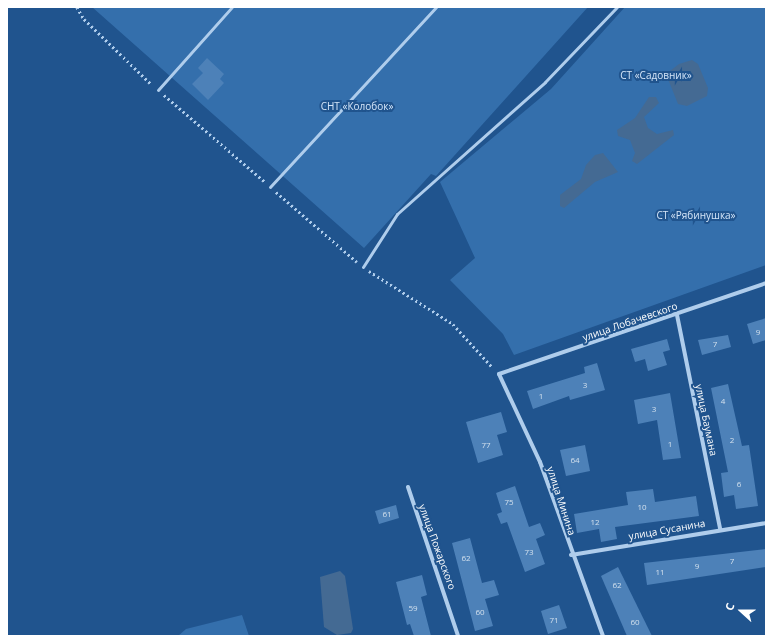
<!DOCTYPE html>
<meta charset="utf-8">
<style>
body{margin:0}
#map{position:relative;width:773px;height:643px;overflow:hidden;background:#20548e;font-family:"Open Sans",sans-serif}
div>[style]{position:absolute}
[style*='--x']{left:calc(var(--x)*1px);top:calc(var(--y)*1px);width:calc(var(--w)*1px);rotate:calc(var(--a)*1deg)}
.green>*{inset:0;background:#346fac}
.water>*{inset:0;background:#446a93}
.building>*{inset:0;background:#4d81b8}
.path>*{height:2.5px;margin-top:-1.25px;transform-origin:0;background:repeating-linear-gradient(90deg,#afcdec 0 2px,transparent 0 5px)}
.lane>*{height:3px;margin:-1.5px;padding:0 1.5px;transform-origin:1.5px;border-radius:1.5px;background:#afcdec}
.street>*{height:4px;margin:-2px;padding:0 2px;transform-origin:2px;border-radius:2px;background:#afcdec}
span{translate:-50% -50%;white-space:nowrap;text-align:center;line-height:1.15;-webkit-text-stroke:4px #20548e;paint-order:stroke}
.number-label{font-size:8px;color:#d2e0ed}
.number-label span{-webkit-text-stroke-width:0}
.park-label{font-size:10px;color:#d5e6f9}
.street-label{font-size:10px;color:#fff}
.frame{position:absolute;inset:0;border:8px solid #fff;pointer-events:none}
.north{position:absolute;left:721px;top:591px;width:40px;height:40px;-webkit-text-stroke:3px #20548e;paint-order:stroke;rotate:291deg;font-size:11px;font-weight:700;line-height:16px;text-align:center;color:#fff}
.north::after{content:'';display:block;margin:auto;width:14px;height:18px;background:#fff;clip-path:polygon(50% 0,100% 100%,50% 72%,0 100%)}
</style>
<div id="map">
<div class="green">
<div style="clip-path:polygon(92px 7px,588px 7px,436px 176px,431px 174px,364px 248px)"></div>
<div style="clip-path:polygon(625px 7px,766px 7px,766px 265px,514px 355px,503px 334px,450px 280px,475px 258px,440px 182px,551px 89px)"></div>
<div style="clip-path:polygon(242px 615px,249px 636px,178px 636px,186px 629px)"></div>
</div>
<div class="water">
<div style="clip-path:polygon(692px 60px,698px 64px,708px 88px,707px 96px,687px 106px,678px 104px,666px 74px,679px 64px)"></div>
<div style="clip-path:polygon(649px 97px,656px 97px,659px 103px,644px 117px,648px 128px,657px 134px,673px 130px,674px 135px,637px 164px,632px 161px,635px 153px,630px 140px,618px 136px,617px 130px,635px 118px)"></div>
<div style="clip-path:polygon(603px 153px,618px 172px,595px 182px,564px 208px,560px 206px,560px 195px,581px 179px,586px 165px,595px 155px)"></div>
<div style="clip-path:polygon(340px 571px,345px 576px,353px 629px,351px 633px,337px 635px,324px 627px,320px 577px)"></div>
</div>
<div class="building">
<div style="clip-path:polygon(207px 58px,224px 74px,220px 79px,224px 83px,208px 100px,192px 84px,203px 73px,198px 68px)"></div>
<div style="clip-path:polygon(766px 318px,766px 340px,753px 344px,747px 324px)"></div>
<div style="clip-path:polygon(728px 335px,731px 347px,702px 355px,698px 340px)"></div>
<div style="clip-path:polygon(667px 339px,670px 350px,663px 352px,667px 365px,648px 371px,645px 359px,635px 362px,631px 349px)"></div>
<div style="clip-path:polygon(597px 363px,605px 390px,570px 400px,569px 396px,533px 409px,527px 391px,585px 373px,584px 367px)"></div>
<div style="clip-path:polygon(728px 384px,742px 446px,749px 445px,758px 506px,736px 509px,734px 495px,724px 497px,721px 473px,728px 472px,711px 388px)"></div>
<div style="clip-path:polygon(670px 393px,681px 458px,663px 460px,657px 420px,638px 424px,634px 400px)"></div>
<div style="clip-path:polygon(501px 412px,507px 432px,497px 435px,503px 455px,478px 463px,466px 422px)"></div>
<div style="clip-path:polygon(585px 445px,590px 471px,566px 476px,560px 450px)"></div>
<div style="clip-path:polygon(515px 486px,529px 527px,540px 523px,545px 535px,536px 539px,545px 564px,525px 572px,507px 522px,501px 524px,497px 514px,502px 512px,496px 493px)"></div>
<div style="clip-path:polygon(653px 489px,655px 502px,696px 496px,699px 516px,615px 527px,617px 539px,601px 542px,599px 529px,577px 533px,574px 514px,628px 505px,626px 492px)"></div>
<div style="clip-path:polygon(396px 505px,399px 518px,379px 524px,375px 511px)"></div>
<div style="clip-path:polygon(470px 538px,482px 583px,494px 580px,499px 595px,485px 599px,493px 626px,475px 631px,452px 543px)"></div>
<div style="clip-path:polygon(766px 549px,766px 567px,647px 585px,644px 563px)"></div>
<div style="clip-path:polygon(618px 567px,652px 636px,627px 636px,601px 576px)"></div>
<div style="clip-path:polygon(422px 575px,427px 595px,421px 597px,431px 636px,414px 636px,410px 624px,407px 625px,396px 582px)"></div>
<div style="clip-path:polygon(559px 605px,567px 628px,548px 634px,541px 611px)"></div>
</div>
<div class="path">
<div style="--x:77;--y:7;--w:14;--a:60"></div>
<div style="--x:84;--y:19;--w:93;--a:44.1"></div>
<div style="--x:164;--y:95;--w:133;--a:40.7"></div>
<div style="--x:276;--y:192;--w:107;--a:40.8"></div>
<div style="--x:369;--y:271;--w:99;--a:32.2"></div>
<div style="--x:453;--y:324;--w:59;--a:47.7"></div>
</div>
<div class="lane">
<div style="--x:158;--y:90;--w:111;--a:-48.3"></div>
<div style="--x:270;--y:187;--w:245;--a:-47.3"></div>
<div style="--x:363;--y:267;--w:63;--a:-57.3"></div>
<div style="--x:397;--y:214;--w:198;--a:-41.7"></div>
<div style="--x:545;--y:82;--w:104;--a:-46.2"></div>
</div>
<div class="street">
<div style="--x:677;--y:315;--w:218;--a:78.6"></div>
<div style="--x:408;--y:487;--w:157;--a:71.4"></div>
<div style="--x:571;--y:555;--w:198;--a:-9.3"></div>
<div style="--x:603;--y:636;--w:185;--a:-109.9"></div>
<div style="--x:540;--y:462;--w:97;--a:-115"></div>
<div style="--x:499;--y:374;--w:282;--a:-18.8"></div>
</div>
<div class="number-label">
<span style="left:758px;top:332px">9</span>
<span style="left:715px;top:344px">7</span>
<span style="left:585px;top:385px">3</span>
<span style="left:541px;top:396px">1</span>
<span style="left:723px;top:401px">4</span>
<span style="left:654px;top:409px">3</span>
<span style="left:732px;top:440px">2</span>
<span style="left:670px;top:444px">1</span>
<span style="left:486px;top:445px">77</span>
<span style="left:575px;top:460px">64</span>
<span style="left:739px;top:484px">6</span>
<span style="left:509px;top:502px">75</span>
<span style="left:642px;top:507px">10</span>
<span style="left:387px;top:514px">61</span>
<span style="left:595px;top:522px">12</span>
<span style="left:529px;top:552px">73</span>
<span style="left:466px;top:558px">62</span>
<span style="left:732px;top:561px">7</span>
<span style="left:697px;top:566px">9</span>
<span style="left:660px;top:572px">11</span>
<span style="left:617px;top:585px">62</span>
<span style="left:413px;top:608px">59</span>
<span style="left:480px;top:612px">60</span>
<span style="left:554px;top:620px">71</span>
<span style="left:635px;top:622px">60</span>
</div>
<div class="park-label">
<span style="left:656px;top:76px">СТ «Садовник»</span>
<span style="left:357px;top:107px">СНТ «Колобок»</span>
<span style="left:696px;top:216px">СТ «Рябинушка»</span>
</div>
<div class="street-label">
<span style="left:630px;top:322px;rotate:-19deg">улица Лобачевского</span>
<span style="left:706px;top:420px;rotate:78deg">улица Баумана</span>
<span style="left:561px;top:501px;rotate:72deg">улица Минина</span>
<span style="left:667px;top:530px;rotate:-10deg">улица Сусанина</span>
<span style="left:437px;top:547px;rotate:70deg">улица Пожарского</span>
</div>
<div class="frame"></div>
<div class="north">С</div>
</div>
